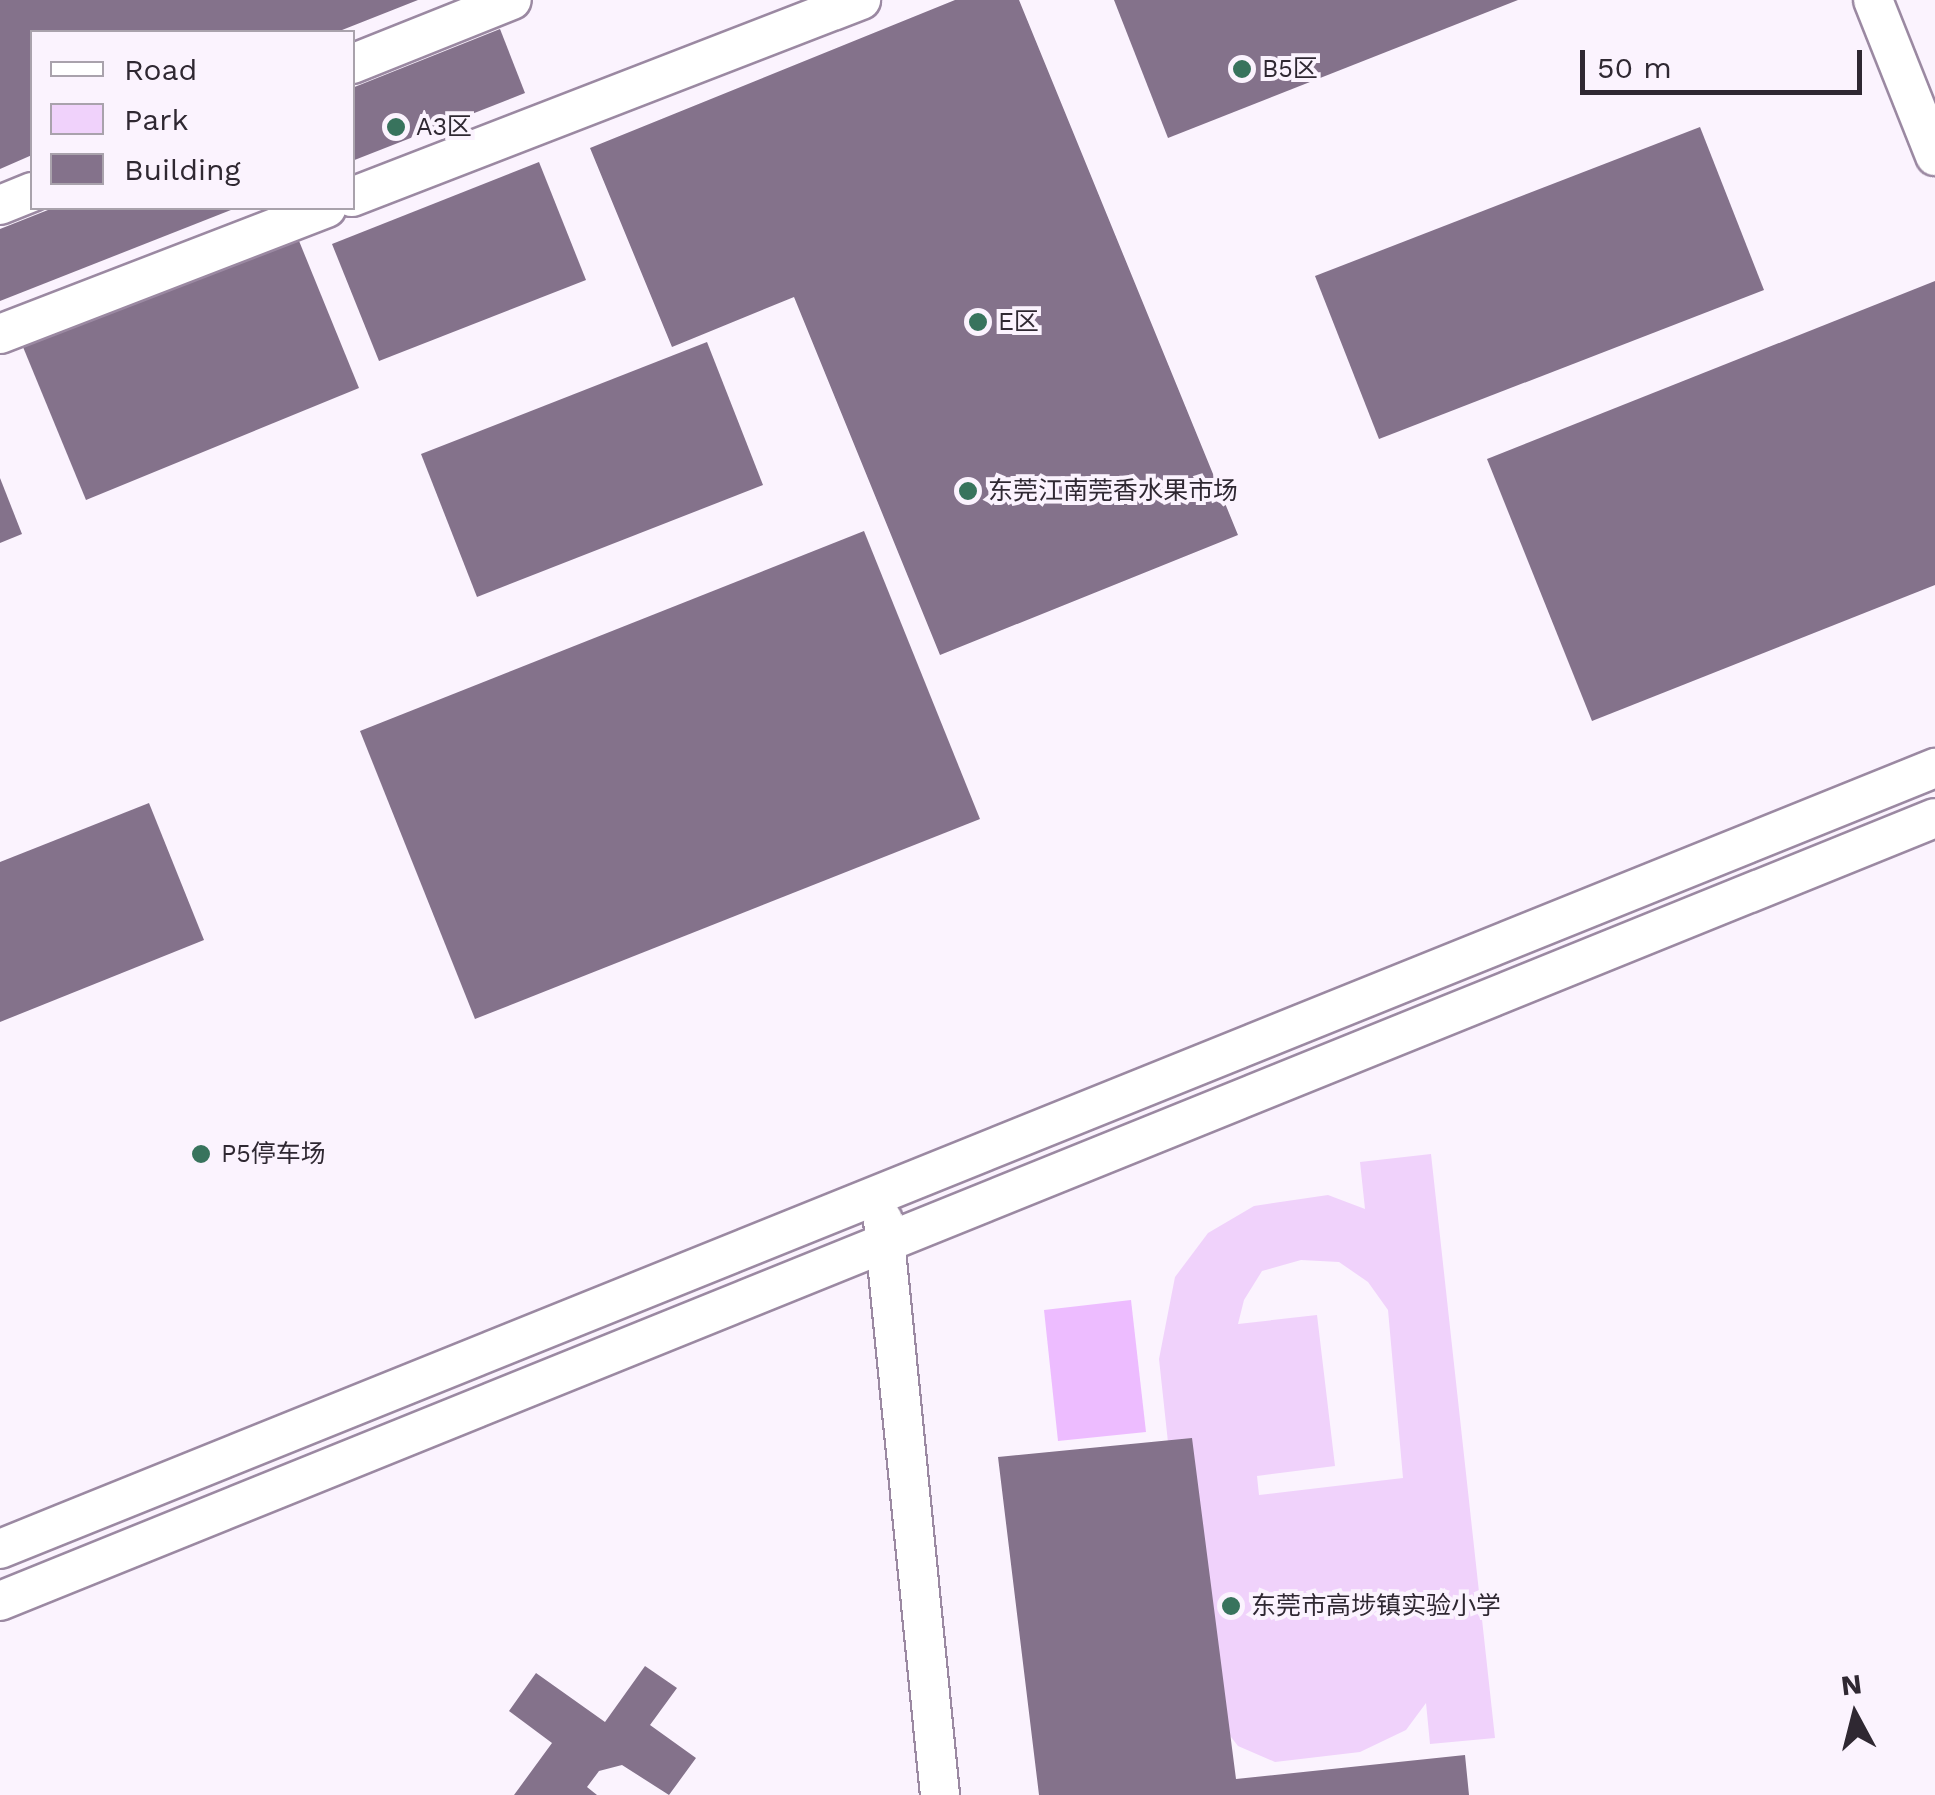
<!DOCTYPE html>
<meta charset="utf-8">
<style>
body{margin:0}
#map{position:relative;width:1935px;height:1795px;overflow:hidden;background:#fbf3fe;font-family:"Work Sans","Noto Sans SC",sans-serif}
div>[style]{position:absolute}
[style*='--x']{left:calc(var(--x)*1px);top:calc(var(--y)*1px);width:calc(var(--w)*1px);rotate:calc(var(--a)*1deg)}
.green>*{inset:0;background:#f0d2fb}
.water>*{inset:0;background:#edbcff}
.building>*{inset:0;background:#84728b}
.roads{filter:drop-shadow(2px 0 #9b89a2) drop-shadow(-2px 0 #9b89a2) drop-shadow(0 2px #9b89a2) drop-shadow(0 -2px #9b89a2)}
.minor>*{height:38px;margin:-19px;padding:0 19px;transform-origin:19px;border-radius:19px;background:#fff}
.dots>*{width:28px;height:28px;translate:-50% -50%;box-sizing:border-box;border:5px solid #fbf3fe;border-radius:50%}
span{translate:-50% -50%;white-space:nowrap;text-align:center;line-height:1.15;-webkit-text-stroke:8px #fbf3fe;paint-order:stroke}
.poi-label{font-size:25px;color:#2f2832}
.left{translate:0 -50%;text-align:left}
.legend{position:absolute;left:30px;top:30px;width:325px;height:180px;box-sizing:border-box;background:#fbf3fe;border:2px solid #a9a2ac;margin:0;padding:12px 18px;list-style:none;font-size:30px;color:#2f2832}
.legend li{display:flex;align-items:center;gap:20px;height:50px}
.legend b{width:50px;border:2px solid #a9a2ac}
.north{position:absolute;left:1805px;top:1665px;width:100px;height:100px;-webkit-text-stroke:8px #fbf3fe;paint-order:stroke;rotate:353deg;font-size:28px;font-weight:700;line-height:40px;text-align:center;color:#2f2832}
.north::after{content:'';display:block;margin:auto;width:35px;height:45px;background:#2f2832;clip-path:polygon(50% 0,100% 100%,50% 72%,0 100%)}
.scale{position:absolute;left:1580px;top:50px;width:282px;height:45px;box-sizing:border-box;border:5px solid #2f2832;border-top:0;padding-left:12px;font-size:30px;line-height:35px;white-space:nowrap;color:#2f2832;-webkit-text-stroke:8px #fbf3fe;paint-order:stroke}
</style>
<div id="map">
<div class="green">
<div style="clip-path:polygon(evenodd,1431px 1154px,1495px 1738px,1430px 1744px,1426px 1703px,1406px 1730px,1360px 1752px,1275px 1762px,1238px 1746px,1206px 1705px,1190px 1646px,1159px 1359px,1175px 1277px,1208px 1233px,1254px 1206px,1328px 1195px,1365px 1209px,1360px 1162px,1431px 1154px,1301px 1260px,1339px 1262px,1368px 1282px,1388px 1310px,1403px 1478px,1259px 1495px,1257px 1476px,1335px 1466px,1317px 1315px,1238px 1324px,1244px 1300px,1262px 1271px,1301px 1260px)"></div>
</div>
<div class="water">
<div style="clip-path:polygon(1131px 1300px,1146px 1432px,1058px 1441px,1044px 1310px)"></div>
</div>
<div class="building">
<div style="clip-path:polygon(0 0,418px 0,337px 32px,32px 32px,32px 155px,0 169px)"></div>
<div style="clip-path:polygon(955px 0,1019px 0,1238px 535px,940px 655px,794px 297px,672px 347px,590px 148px)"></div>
<div style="clip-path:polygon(1114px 0,1518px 0,1168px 138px)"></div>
<div style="clip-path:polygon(500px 29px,525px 93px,352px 161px,352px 88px)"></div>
<div style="clip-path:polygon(1700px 127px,1764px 290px,1379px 439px,1315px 276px)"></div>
<div style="clip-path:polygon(539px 162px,586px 280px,379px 361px,332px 244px)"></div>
<div style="clip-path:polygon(53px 208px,236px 208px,0 301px,0 229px)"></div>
<div style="clip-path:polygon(297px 236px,359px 388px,86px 500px,23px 347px)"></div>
<div style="clip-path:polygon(1935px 281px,1935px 585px,1592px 721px,1487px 459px)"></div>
<div style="clip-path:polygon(707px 342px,763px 485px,477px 597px,421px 454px)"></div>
<div style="clip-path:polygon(0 478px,22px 534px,0 543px)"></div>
<div style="clip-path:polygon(864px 531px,980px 819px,475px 1019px,360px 731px)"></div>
<div style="clip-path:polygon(149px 803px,204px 940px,0 1022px,0 862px)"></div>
<div style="clip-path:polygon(1192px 1438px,1236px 1779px,1465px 1755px,1469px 1795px,1039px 1795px,998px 1457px)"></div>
<div style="clip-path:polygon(645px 1666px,677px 1688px,650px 1725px,696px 1758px,669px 1795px,622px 1765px,599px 1771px,587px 1787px,597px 1795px,514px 1795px,552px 1743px,509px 1711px,536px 1673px,605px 1722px)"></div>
</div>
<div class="roads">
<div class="minor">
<div style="--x:1873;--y:0;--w:168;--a:68.3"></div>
<div style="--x:352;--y:64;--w:172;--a:-21.8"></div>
<div style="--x:352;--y:197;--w:546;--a:-21.16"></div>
<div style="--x:0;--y:205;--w:35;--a:-22"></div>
<div style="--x:0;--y:334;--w:350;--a:-21.1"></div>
<div style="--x:883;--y:1220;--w:578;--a:84.34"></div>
<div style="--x:0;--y:1549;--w:2087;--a:-21.98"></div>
<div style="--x:0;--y:1601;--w:2087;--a:-22.03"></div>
</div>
</div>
<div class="dots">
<div style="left:1242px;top:69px;background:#38735d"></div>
<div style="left:396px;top:127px;background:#38735d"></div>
<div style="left:978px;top:322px;background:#38735d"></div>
<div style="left:968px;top:491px;background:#38735d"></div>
<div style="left:201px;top:1154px;background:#38735d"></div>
<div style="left:1231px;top:1606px;background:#38735d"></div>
</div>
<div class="poi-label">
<span class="left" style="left:1262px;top:69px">B5区</span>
<span class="left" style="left:416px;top:127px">A3区</span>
<span class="left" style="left:998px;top:322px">E区</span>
<span class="left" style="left:988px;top:491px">东莞江南莞香水果市场</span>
<span class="left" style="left:221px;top:1154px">P5停车场</span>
<span class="left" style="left:1251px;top:1606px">东莞市高埗镇实验小学</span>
</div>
<ul class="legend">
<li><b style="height:12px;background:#fff"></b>Road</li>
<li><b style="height:28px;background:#f0d2fb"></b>Park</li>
<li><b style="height:28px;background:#84728b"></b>Building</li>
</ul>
<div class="north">N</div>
<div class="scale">50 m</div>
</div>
